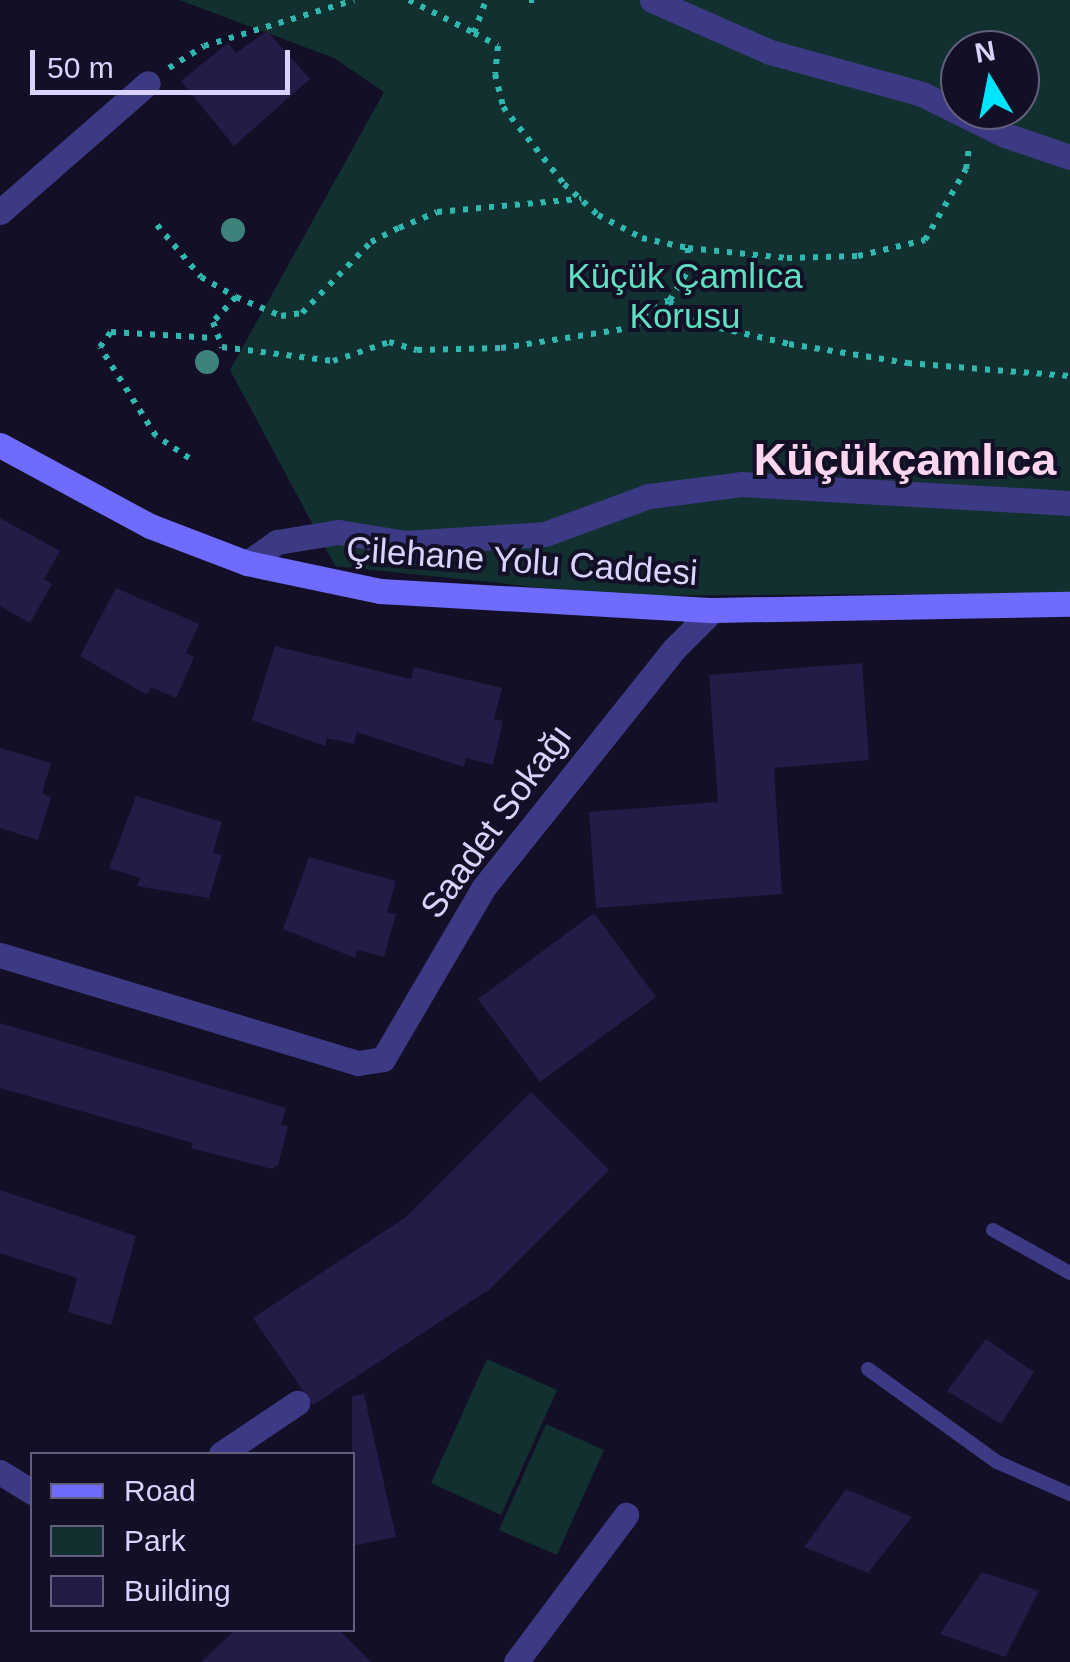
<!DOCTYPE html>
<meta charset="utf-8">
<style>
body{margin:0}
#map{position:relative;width:1070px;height:1662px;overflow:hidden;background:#130f26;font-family:Arial,sans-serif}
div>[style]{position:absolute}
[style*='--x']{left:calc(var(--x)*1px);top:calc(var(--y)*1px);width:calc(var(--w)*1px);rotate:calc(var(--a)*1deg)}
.green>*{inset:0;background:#12302f}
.building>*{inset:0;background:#241b47}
.path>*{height:6px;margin-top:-3px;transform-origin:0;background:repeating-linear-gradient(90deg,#2fb8b0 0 5px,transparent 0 13px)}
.lane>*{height:14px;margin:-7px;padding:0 7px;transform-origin:7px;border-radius:7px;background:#3d3a85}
.street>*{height:25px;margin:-12.5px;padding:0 12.5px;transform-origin:12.5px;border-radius:12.5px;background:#3d3a85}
.secondary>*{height:25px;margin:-12.5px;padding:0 12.5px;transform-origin:12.5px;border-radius:12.5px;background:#6f6bff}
.trees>*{width:24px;height:24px;margin:-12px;border-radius:50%;background:#3d827b}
span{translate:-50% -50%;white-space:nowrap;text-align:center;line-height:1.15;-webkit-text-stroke:8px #130f26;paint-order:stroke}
.park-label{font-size:35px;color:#5fe0c0}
.street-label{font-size:35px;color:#d9d4ff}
.district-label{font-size:45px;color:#ffd6f0;font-weight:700}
.legend{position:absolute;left:30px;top:1452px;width:325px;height:180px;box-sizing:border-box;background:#130f26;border:2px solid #625e7d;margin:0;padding:12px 18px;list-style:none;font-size:30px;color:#d9d4ff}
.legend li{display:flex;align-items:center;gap:20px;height:50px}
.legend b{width:50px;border:2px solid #625e7d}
.north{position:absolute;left:940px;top:30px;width:100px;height:100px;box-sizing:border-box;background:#130f26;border:2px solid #625e7d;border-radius:50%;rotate:350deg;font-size:28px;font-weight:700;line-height:40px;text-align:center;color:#d9d4ff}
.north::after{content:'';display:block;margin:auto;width:35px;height:45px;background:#00e5ff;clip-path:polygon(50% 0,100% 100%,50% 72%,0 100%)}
.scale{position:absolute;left:30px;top:50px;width:260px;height:45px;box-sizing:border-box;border:5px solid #d9d4ff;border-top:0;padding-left:12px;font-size:30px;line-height:35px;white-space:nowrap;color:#d9d4ff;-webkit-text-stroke:8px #130f26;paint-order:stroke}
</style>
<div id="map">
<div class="green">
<div style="clip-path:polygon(evenodd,179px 0,1070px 0,1070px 593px,621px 596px,335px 566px,230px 370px,384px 92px,334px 58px,179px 0,960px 50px,1020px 50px,1020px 110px,960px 110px,960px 50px)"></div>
<div style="clip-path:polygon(487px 1359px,557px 1390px,501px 1515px,431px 1483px)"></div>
<div style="clip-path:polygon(546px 1424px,604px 1450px,557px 1555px,499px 1530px)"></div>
</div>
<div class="building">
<div style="clip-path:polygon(267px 31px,310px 79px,234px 146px,181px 81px,228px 43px,236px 53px)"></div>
<div style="clip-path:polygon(0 518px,60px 551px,44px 579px,52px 584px,30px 623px,0 606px)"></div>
<div style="clip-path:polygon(116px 588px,199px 624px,186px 653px,194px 657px,176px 698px,151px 687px,147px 695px,80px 656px)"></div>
<div style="clip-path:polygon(275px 646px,411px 679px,414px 667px,502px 688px,494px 719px,503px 721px,493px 765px,466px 758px,464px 767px,357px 732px,354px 744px,327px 738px,325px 746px,252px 720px)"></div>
<div style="clip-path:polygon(862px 663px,869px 760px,774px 768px,782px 894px,596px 908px,589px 812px,718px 802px,709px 675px)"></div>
<div style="clip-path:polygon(0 748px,51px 763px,42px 793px,51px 797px,38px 840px,0 828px)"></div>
<div style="clip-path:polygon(136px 796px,222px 822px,213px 853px,222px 855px,209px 898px,137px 886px,140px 878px,109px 868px)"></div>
<div style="clip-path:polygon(309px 857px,396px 881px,387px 912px,396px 914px,384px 957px,357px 950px,355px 958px,283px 929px)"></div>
<div style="clip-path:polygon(594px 913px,656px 997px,540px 1082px,478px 999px)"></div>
<div style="clip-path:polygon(0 1023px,286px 1108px,281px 1125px,288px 1126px,278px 1165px,272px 1169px,191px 1148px,193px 1143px,0 1088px)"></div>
<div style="clip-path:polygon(531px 1092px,609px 1170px,490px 1289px,313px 1405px,253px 1318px,406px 1217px)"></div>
<div style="clip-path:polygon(0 1190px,136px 1236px,111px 1325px,68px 1312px,77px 1278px,0 1253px)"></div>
<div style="clip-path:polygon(986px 1339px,1034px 1372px,1001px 1424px,947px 1391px)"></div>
<div style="clip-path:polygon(364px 1394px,396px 1537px,352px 1546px,352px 1396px)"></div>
<div style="clip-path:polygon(846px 1489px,912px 1517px,868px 1573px,804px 1547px)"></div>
<div style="clip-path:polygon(982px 1572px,1039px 1591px,1005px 1657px,940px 1634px)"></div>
<div style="clip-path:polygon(235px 1630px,339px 1630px,371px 1662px,201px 1662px)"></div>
</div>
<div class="path">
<div style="--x:409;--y:0;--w:73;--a:26.9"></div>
<div style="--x:474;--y:33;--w:35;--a:-70"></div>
<div style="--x:529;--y:0;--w:5;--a:0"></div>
<div style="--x:474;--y:33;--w:27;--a:28"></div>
<div style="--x:498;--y:46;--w:28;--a:96"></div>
<div style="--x:495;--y:74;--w:34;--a:76"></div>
<div style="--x:503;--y:107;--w:98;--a:51.6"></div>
<div style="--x:564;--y:184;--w:46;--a:42.4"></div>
<div style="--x:598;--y:215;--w:50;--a:27.6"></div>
<div style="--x:642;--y:238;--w:47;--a:12.3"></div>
<div style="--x:688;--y:248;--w:26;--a:94"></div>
<div style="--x:686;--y:274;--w:32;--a:122"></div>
<div style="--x:169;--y:68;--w:41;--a:-32.2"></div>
<div style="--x:204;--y:46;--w:157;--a:-17"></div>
<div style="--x:157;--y:225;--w:68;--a:49.8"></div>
<div style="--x:201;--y:277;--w:40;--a:29.7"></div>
<div style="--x:236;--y:297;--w:34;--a:133"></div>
<div style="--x:213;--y:322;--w:27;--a:70"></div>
<div style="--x:222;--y:347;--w:112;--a:7.2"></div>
<div style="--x:333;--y:361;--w:59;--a:-18.7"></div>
<div style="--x:389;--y:342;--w:29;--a:16"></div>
<div style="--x:417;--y:350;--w:84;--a:-1.4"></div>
<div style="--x:501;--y:348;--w:137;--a:-8.8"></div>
<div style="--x:636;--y:327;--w:28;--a:-55"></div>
<div style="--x:652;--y:304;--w:17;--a:-10"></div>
<div style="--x:669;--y:301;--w:33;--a:40"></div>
<div style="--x:694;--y:322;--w:98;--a:13"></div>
<div style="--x:789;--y:344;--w:120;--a:9.1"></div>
<div style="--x:907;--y:363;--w:164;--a:4.6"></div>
<div style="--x:688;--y:248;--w:100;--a:5.8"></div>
<div style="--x:787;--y:258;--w:71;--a:-1.6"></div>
<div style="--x:858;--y:256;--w:69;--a:-13.4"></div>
<div style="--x:925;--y:240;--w:82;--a:-60"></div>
<div style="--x:966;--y:169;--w:22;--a:-82"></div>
<div style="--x:236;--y:297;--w:49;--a:22.9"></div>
<div style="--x:281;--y:316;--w:21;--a:-8"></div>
<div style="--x:302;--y:313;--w:99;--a:-45.8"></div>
<div style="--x:371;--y:242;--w:31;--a:-27"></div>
<div style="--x:399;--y:228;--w:41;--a:-22.8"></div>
<div style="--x:437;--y:212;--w:145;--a:-5.2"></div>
<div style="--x:189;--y:458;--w:40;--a:-146"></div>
<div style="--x:156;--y:436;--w:105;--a:-122.2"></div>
<div style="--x:100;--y:347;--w:19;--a:-54"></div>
<div style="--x:111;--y:332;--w:103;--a:3.3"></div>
</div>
<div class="lane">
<div style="--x:993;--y:1230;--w:88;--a:29.2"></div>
<div style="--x:868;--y:1369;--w:159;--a:35.8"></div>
<div style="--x:997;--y:1462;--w:80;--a:23.7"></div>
</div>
<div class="street">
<div style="--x:652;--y:0;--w:129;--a:23.8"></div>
<div style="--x:770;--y:52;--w:158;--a:15.4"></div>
<div style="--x:922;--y:94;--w:93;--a:26.3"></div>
<div style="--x:1005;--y:135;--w:69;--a:18.7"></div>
<div style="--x:0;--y:212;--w:196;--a:-41.1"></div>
<div style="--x:247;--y:563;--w:37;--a:-35"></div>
<div style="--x:277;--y:542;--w:62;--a:-9.3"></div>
<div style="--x:338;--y:532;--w:69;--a:9.2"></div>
<div style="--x:406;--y:543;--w:139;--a:-3.7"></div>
<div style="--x:545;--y:534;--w:111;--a:-20.1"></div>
<div style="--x:649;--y:496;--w:93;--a:-7.4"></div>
<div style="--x:741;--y:484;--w:330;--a:3.3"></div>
<div style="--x:0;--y:955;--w:374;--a:16.8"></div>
<div style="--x:358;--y:1063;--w:25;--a:-9"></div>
<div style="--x:383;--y:1059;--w:199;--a:-59.6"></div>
<div style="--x:484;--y:887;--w:305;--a:-51.4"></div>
<div style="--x:674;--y:649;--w:55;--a:-45"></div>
<div style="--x:221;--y:1454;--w:92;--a:-33.9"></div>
<div style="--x:0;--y:1472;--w:38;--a:32"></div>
<div style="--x:516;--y:1662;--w:184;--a:-53.2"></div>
</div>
<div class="secondary">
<div style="--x:0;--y:445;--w:170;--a:28.4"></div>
<div style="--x:150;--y:526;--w:104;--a:20.9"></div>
<div style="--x:247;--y:563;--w:136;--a:11.9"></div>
<div style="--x:380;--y:591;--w:334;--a:3.3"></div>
<div style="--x:713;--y:610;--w:357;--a:-1"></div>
</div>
<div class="trees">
<div style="left:233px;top:230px"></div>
<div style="left:207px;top:362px"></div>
</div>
<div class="park-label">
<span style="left:685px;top:296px">Küçük Çamlıca<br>Korusu</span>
</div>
<div class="street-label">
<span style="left:522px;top:561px;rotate:4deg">Çilehane Yolu Caddesi</span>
<span style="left:496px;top:821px;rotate:-54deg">Saadet Sokağı</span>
</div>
<div class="district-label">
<span style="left:905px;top:460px">Küçükçamlıca</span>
</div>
<ul class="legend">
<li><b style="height:12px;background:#6f6bff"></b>Road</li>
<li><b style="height:28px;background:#12302f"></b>Park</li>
<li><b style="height:28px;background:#241b47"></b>Building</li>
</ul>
<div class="north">N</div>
<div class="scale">50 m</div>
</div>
